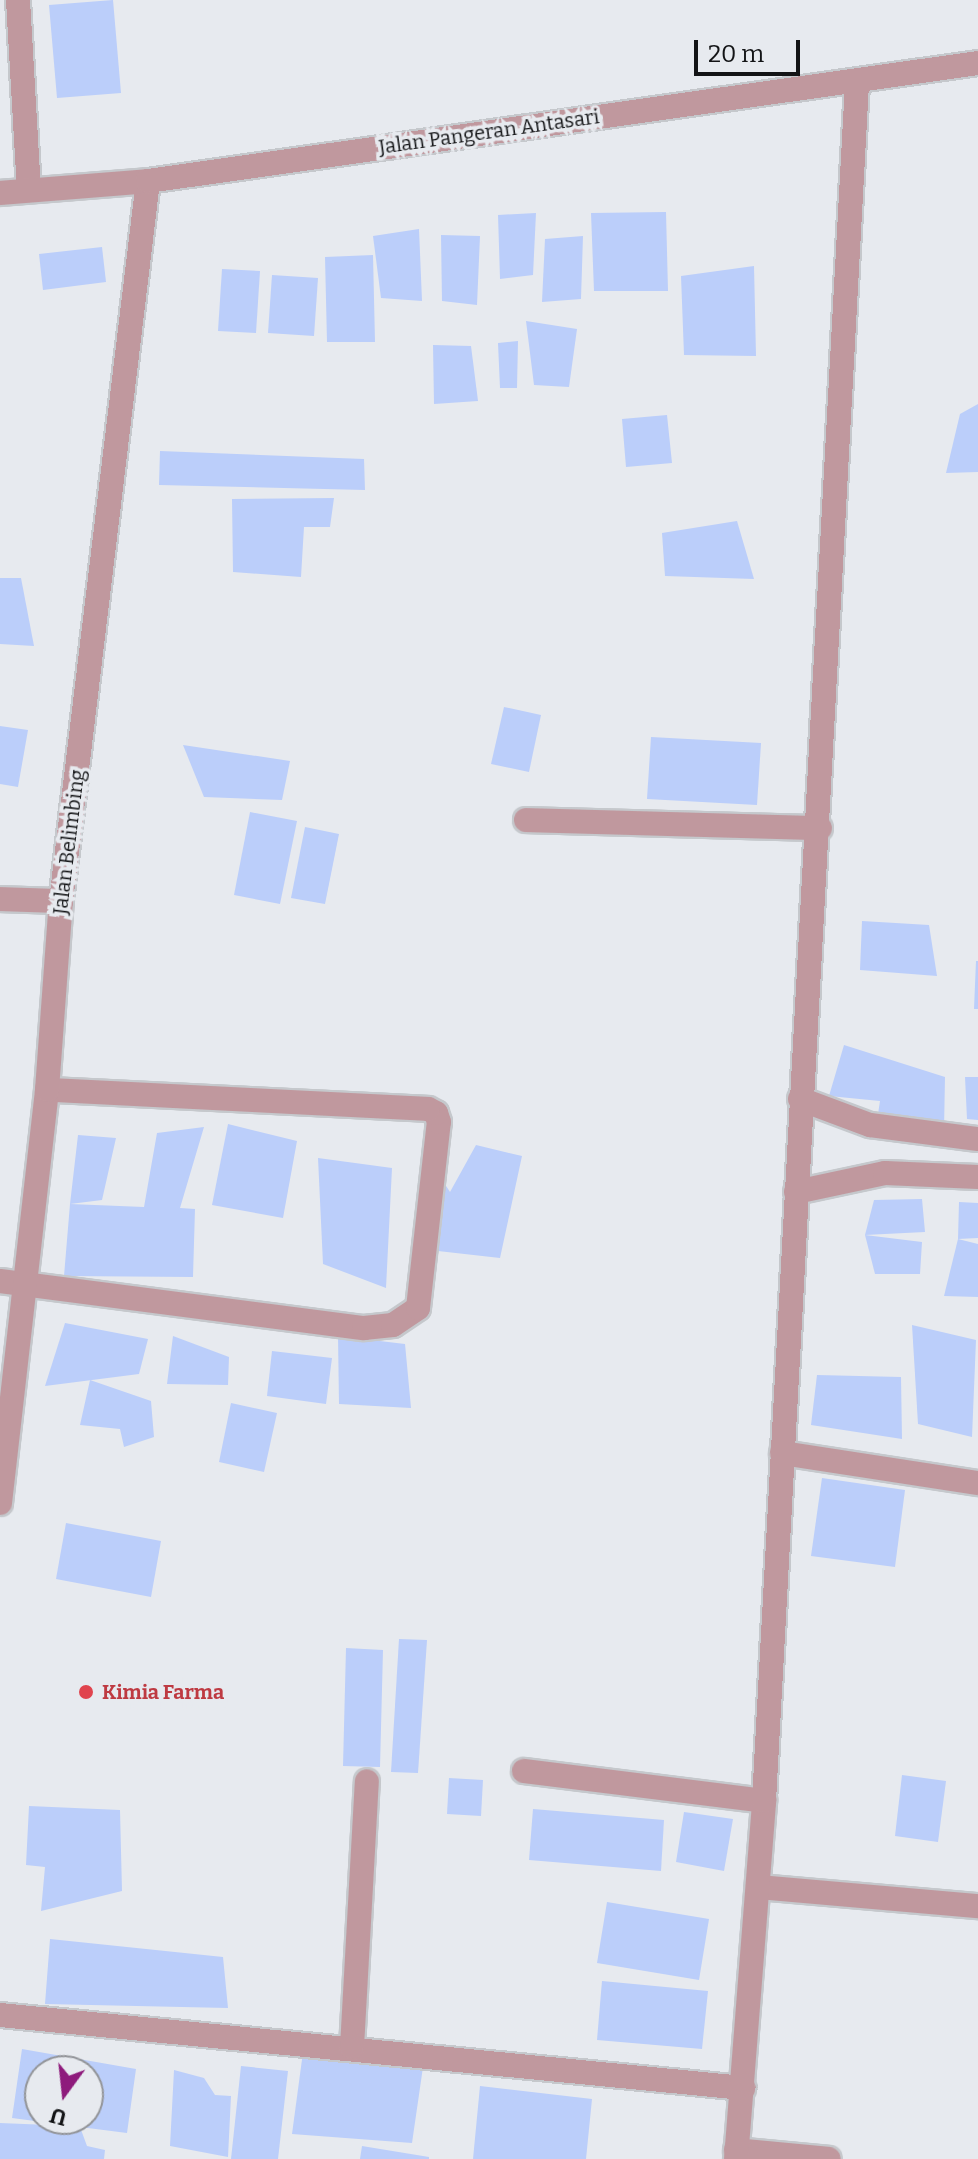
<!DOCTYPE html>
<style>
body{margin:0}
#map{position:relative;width:978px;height:2159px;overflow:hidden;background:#e7eaef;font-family:Bitter,serif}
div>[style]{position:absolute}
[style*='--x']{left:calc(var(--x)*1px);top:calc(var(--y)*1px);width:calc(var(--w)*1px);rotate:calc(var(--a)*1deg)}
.building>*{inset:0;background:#bbcefa}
.roads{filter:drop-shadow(2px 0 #c5c8cc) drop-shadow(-2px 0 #c5c8cc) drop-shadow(0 2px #c5c8cc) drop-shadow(0 -2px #c5c8cc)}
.minor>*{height:24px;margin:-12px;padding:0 12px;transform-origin:12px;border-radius:12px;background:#c0989e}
.tertiary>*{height:24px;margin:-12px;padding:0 12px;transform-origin:12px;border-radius:12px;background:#c0989e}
.dots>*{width:22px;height:22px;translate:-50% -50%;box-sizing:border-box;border:4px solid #e7eaef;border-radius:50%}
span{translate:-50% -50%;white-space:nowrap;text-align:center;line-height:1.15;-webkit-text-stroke:7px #e7eaef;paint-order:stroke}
.street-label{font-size:20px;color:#131416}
.health-label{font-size:20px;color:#be3a42;font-weight:700}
.left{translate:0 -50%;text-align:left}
.north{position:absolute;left:24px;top:2055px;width:80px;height:80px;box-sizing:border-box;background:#e7eaef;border:2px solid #929498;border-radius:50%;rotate:195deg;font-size:22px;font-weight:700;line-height:32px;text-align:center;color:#131416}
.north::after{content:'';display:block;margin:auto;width:28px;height:36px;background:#8e1b7c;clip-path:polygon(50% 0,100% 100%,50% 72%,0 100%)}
.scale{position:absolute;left:694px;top:40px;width:106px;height:36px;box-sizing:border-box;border:4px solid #131416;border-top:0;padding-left:10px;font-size:24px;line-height:28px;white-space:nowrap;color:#131416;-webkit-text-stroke:6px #e7eaef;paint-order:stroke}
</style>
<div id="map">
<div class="building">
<div style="clip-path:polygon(113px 0,121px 93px,57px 98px,49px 5px)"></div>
<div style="clip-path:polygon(666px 212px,668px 291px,594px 291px,591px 213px)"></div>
<div style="clip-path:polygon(536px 213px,533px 275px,500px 279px,498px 215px)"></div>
<div style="clip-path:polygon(419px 229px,422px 301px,381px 298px,373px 236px)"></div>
<div style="clip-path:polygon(441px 235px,480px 236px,477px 305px,442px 301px)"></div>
<div style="clip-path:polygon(583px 236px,581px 299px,542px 302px,545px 239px)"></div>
<div style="clip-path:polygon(102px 247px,106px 282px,43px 290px,39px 254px)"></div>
<div style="clip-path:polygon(373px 255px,375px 342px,327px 342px,325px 257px)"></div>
<div style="clip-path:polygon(754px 266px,756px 356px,684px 355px,681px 276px)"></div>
<div style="clip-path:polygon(222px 269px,260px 271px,256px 333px,218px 331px)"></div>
<div style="clip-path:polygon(272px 275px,318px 278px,314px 336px,268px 333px)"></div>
<div style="clip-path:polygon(526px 321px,577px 329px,569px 387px,534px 385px)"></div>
<div style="clip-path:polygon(518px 341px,517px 388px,500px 388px,498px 343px)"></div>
<div style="clip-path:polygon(433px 345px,471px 346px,478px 401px,434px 404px)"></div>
<div style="clip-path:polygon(978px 404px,978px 472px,946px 473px,960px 414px)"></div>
<div style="clip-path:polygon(667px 415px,672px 463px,626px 467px,622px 419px)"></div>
<div style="clip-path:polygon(160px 451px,364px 459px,365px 490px,159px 485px)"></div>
<div style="clip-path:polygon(334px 498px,330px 527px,304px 527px,301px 577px,233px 572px,232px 499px)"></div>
<div style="clip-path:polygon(737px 521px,754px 579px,665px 576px,662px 533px)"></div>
<div style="clip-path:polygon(0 578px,21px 578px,34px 646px,0 644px)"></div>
<div style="clip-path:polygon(504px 707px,541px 715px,529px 772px,491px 764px)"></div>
<div style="clip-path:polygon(0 726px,28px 730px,18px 787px,0 784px)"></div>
<div style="clip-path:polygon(651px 737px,761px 743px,757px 805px,647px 799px)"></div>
<div style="clip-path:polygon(183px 745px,290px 761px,282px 800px,204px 797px)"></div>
<div style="clip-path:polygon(250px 812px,297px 821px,280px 904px,234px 895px)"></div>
<div style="clip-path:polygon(305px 827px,339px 834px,325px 904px,291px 898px)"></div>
<div style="clip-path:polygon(862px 921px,929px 925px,937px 976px,860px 970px)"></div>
<div style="clip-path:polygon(976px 961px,978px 961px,978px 1009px,974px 1009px)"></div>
<div style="clip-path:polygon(844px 1045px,945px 1077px,944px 1130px,878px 1114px,880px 1101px,829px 1096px)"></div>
<div style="clip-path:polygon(965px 1077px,978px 1077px,978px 1120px,967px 1119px)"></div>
<div style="clip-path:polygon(228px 1124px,297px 1141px,283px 1218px,212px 1205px)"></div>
<div style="clip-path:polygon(204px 1127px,180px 1208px,195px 1209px,193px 1277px,64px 1276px,70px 1204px,78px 1135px,116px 1138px,102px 1200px,70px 1204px,144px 1207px,157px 1133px)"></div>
<div style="clip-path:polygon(476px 1145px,522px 1156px,500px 1258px,438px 1251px,441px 1178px,450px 1192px)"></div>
<div style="clip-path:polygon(318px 1158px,392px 1168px,386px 1288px,323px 1264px)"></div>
<div style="clip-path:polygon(922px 1199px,925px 1232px,865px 1235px,874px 1200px)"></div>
<div style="clip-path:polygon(959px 1202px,978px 1203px,978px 1238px,958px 1239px)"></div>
<div style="clip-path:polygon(865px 1235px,922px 1242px,920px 1274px,875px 1274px)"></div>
<div style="clip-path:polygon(958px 1239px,978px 1244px,978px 1297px,944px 1296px)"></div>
<div style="clip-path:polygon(65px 1323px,148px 1339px,139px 1374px,45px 1386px)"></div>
<div style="clip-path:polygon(912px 1325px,976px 1340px,972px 1437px,918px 1424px)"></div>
<div style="clip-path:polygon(173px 1336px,229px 1357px,228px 1385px,167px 1384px)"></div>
<div style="clip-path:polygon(338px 1336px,405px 1344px,411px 1408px,339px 1404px)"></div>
<div style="clip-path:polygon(272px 1351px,332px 1358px,326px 1404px,267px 1396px)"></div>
<div style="clip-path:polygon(817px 1375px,901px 1377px,902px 1439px,811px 1425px)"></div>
<div style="clip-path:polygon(90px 1380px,151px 1401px,154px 1437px,124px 1447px,120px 1429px,80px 1425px)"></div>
<div style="clip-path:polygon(231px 1403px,277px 1413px,264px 1472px,219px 1462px)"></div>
<div style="clip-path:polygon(822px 1478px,905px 1490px,895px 1567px,811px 1556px)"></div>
<div style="clip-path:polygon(66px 1523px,161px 1541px,151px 1597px,56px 1579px)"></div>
<div style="clip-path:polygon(399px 1639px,427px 1640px,418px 1773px,391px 1772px)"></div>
<div style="clip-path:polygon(346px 1648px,383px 1650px,380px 1767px,343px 1766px)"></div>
<div style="clip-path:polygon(902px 1775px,946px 1781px,938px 1842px,895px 1836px)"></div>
<div style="clip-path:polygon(449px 1778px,483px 1780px,481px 1816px,447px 1814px)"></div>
<div style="clip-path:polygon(29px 1806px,120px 1810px,122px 1891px,41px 1911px,45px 1867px,26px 1865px)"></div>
<div style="clip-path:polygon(533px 1809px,664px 1820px,661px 1871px,529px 1860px)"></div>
<div style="clip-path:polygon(684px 1812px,733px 1819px,724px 1871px,676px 1862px)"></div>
<div style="clip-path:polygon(607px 1902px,709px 1919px,699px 1980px,597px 1963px)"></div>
<div style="clip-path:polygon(50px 1939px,223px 1957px,228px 2008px,45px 2004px)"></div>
<div style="clip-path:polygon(602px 1981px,708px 1991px,702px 2049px,597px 2040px)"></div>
<div style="clip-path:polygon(evenodd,22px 2049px,136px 2069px,127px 2133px,80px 2127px,87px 2146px,105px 2150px,104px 2159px,0 2159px,0 2123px,73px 2126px,12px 2118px,22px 2049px,40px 2071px,88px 2071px,88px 2119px,40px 2119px,40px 2071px)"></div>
<div style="clip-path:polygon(303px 2052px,423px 2067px,412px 2143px,292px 2134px)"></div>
<div style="clip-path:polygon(241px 2066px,288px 2071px,278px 2159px,231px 2159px)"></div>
<div style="clip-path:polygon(174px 2070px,204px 2078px,215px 2095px,231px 2096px,228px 2157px,170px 2146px)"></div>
<div style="clip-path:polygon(480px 2086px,592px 2099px,586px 2159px,473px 2159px)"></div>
<div style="clip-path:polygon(362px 2146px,429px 2157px,429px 2159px,360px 2159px)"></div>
</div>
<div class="roads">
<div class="minor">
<div style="--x:18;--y:0;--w:190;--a:86.7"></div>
<div style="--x:526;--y:820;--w:294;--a:1.6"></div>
<div style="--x:0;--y:899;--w:61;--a:1.9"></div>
<div style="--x:800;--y:1099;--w:75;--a:20.4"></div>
<div style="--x:870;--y:1125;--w:109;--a:7.4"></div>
<div style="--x:796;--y:1192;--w:91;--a:-12.1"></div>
<div style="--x:885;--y:1173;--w:93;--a:2.5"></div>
<div style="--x:0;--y:1281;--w:367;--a:7.4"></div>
<div style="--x:364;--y:1328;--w:29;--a:-6"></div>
<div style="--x:393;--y:1325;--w:30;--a:-34"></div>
<div style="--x:418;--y:1308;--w:187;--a:-83.6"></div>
<div style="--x:439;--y:1122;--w:9;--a:-108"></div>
<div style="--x:436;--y:1113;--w:9;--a:-153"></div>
<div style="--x:428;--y:1109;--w:381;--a:-177.1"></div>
<div style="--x:782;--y:1453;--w:198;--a:8.7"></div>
<div style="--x:0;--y:1503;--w:416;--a:-83.5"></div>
<div style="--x:47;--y:1090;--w:190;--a:-85.8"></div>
<div style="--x:61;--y:901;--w:725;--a:-83.11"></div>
<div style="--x:524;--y:1771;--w:242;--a:7.1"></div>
<div style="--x:759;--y:1887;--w:220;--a:5"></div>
<div style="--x:0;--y:2015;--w:747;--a:5.61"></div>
<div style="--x:352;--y:2047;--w:266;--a:-86.8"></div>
<div style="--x:736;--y:2150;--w:93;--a:5.5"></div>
<div style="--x:736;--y:2159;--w:359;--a:-85.5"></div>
<div style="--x:764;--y:1801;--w:1720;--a:-86.9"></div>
</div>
<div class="tertiary">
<div style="--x:0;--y:193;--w:148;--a:-4.6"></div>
<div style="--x:148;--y:181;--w:838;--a:-8.09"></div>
</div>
</div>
<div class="dots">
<div style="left:86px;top:1692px;background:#e0444e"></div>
</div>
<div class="street-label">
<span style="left:489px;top:132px;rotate:-8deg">Jalan Pangeran Antasari</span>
<span style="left:69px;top:842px;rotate:-83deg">Jalan Belimbing</span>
</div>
<div class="health-label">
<span class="left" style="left:102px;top:1692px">Kimia Farma</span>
</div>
<div class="north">U</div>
<div class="scale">20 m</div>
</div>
